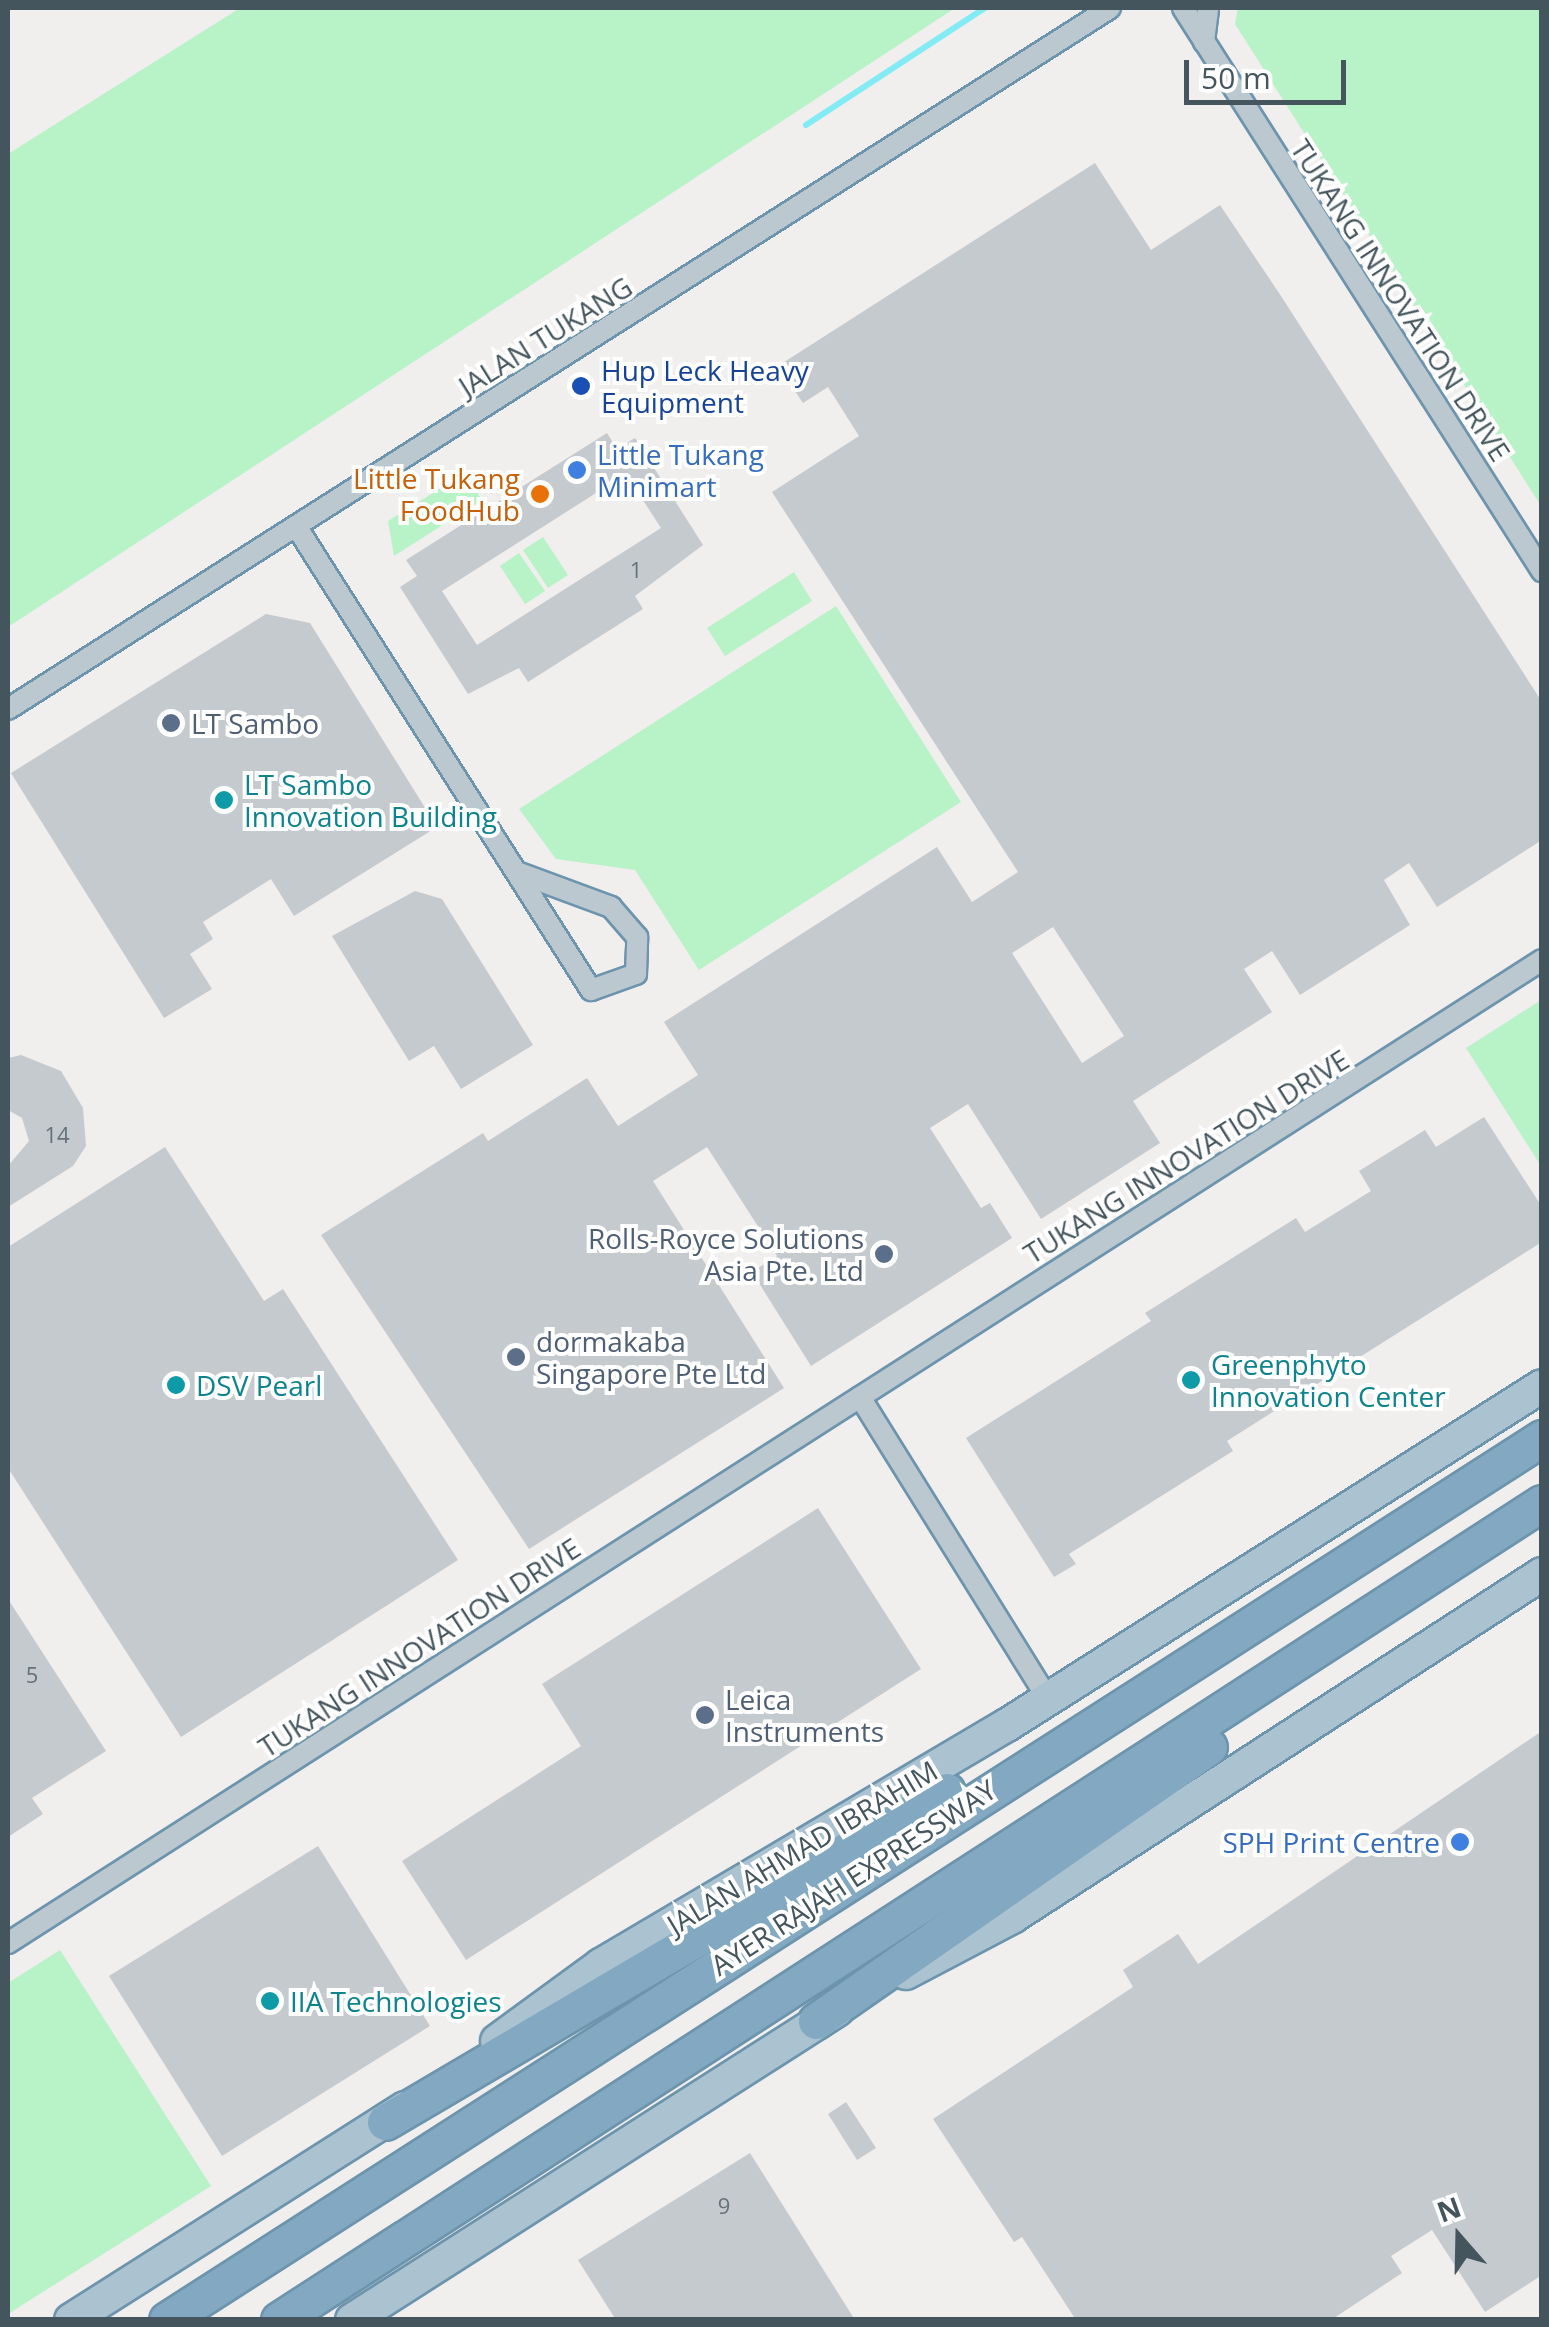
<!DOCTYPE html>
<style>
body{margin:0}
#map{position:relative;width:1549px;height:2327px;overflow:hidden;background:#f1eeee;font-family:"Open Sans",sans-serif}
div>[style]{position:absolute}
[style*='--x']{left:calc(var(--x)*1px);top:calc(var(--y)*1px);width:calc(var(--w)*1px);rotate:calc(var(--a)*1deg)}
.green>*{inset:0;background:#b8f2c7}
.stream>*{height:6px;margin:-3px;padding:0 3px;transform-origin:3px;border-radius:3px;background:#82ebf3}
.building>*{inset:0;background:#c5cace}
.roads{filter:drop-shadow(2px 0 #6d94ad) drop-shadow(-2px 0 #6d94ad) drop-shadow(0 2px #6d94ad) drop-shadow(0 -2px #6d94ad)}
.street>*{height:20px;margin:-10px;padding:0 10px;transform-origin:10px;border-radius:10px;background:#bbc8cf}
.primary>*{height:32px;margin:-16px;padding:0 16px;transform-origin:16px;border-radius:16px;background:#abc3d0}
.highway>*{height:35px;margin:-17.5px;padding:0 17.5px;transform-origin:17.5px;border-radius:17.5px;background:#82a9c1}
.dots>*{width:28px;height:28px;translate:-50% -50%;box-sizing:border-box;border:5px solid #fff;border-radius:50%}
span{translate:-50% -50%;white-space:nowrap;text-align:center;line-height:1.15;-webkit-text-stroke:8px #fff;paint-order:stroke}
.number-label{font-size:22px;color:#657279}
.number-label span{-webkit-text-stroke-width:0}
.street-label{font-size:28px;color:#45555d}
.transit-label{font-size:28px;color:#164399}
.left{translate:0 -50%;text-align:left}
.shop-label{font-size:28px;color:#366cbe}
.right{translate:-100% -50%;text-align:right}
.food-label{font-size:28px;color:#c56008}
.service-label{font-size:28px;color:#4e5e75}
.culture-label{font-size:28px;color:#0d838f}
.frame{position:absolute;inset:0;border:10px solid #45555d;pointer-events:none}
.north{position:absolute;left:1409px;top:2187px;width:100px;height:100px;-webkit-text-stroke:8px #fff;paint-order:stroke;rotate:340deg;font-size:28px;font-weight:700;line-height:40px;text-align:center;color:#45555d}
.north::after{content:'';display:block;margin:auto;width:35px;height:45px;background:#45555d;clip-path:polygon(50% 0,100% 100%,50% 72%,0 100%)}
.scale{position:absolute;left:1184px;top:60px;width:162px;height:45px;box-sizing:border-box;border:5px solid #45555d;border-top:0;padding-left:12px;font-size:30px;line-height:35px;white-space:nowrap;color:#45555d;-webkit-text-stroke:8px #fff;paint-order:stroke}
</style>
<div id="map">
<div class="green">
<div style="clip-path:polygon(240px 8px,955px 8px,8px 627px,8px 154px)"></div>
<div style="clip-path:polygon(1238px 8px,1541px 8px,1541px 506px,1235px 24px)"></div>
<div style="clip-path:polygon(465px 473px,482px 500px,394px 556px,388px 521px)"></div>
<div style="clip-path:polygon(543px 537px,568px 575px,548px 588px,523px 550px)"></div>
<div style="clip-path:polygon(519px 553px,545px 591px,525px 604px,500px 566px)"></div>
<div style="clip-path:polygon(794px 572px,812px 601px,725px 656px,707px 628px)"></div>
<div style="clip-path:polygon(836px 606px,961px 802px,699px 970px,635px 870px,556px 859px,519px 809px)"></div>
<div style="clip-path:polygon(1541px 1000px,1541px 1166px,1466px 1048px)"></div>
<div style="clip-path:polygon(60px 1950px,211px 2186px,8px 2314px,8px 1983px)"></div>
</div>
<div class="stream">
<div style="--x:806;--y:125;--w:214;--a:-33.2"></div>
</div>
<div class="building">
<div style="clip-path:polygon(evenodd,1095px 163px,1151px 250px,1220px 205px,1281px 296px,1542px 702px,1542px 840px,1437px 907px,1409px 863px,1384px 880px,1410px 925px,1300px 995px,1272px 951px,1244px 969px,1272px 1012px,1133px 1101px,1160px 1143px,1041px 1219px,968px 1104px,930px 1128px,981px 1208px,990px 1203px,1012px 1238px,811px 1366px,752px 1272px,777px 1256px,707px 1147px,653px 1181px,784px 1388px,529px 1549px,321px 1235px,483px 1133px,488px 1141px,587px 1078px,618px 1126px,698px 1075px,664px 1022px,937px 847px,972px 902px,1018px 872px,772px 492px,859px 436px,828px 387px,803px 403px,778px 366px,1095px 163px,1053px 927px,1124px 1036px,1082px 1063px,1012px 953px,1053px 927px)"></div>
<div style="clip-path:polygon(evenodd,607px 433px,617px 449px,635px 438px,703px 545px,635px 596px,643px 609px,528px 682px,519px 668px,468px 694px,400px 587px,417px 576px,406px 560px,607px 433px,626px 474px,661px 528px,477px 645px,442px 591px,626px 474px)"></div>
<div style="clip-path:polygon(266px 614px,310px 623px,437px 827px,294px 916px,271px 879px,203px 922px,213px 939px,190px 954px,212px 989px,164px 1018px,11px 773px)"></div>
<div style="clip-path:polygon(415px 891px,442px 899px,533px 1045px,461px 1089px,434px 1046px,409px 1061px,332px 936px)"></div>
<div style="clip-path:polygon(21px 1055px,61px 1071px,83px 1108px,86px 1146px,73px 1166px,8px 1207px,8px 1166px,29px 1141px,22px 1118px,8px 1110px,8px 1058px)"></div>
<div style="clip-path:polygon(1484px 1117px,1542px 1207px,1542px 1242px,1227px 1441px,1233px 1451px,1069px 1554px,1076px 1564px,1054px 1577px,966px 1438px,1151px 1321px,1145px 1313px,1296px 1218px,1305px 1232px,1371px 1191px,1359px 1171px,1425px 1130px,1436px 1147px)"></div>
<div style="clip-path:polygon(165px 1147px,264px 1301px,283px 1289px,458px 1560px,181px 1737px,8px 1468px,8px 1247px)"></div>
<div style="clip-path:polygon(818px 1508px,921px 1669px,466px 1960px,402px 1861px,581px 1746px,542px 1684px)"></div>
<div style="clip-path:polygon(8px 1599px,106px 1751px,32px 1798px,43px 1814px,8px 1837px)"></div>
<div style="clip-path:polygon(1542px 1731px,1542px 2275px,1485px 2312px,1432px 2230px,1391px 2256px,1402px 2273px,1331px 2320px,1076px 2320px,1022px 2237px,1014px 2242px,933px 2119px,1133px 1987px,1123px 1970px,1178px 1934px,1198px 1964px)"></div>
<div style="clip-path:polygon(318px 1846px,430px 2026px,222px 2156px,109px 1976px)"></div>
<div style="clip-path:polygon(846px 2102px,876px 2148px,857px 2160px,828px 2114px)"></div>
<div style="clip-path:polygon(750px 2153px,855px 2320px,616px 2320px,578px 2260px)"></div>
</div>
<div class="roads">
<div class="street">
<div style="--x:1183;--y:8;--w:668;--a:57.48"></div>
<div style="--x:1204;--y:42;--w:34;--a:-83"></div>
<div style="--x:296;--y:526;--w:550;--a:57.55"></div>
<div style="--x:591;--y:990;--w:48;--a:-19.6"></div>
<div style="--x:636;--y:974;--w:37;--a:-88"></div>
<div style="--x:637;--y:937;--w:40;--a:-131"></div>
<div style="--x:611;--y:907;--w:98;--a:-159.7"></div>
<div style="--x:8;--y:709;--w:1306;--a:-32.46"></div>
<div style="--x:860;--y:1397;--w:354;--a:58.1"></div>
<div style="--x:8;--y:1943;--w:1822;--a:-32.65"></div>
</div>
<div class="primary">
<div style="--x:906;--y:1973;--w:120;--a:-27.8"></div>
<div style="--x:1012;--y:1917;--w:631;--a:-32.91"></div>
<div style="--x:497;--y:2041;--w:129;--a:-36.2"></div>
<div style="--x:601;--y:1965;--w:472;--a:-30.6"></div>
<div style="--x:1007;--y:1725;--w:633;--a:-32.36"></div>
<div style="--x:71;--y:2320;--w:396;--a:-32.4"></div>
<div style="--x:352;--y:2320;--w:576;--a:-32.59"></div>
</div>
<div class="highway">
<div style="--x:816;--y:2021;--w:479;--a:-34.9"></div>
<div style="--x:385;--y:2122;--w:652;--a:-30.5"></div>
<div style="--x:167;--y:2320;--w:1634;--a:-32.68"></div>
<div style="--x:279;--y:2320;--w:1504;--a:-32.9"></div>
</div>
</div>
<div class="dots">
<div style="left:581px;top:386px;background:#1a4fb4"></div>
<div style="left:577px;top:470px;background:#3f7fe0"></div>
<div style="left:540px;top:494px;background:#e8710a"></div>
<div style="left:171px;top:723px;background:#5c6f8a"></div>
<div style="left:224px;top:800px;background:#0f9aa8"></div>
<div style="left:884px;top:1254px;background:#5c6f8a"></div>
<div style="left:516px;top:1357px;background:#5c6f8a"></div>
<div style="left:1191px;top:1380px;background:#0f9aa8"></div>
<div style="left:176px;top:1385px;background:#0f9aa8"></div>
<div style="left:705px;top:1715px;background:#5c6f8a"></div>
<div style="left:1460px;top:1842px;background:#3f7fe0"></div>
<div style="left:270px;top:2001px;background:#0f9aa8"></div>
</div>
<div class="number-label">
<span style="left:636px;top:570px">1</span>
<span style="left:57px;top:1135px">14</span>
<span style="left:32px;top:1675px">5</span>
<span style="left:724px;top:2206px">9</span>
</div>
<div class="street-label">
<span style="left:1401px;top:300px;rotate:57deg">TUKANG INNOVATION DRIVE</span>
<span style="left:545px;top:336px;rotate:-32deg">JALAN TUKANG</span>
<span style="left:1186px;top:1156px;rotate:-32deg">TUKANG INNOVATION DRIVE</span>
<span style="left:419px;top:1647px;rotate:-33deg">TUKANG INNOVATION DRIVE</span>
<span style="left:802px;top:1847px;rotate:-31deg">JALAN AHMAD IBRAHIM</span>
<span style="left:853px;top:1877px;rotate:-33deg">AYER RAJAH EXPRESSWAY</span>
</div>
<div class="transit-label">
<span class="left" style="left:601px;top:386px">Hup Leck Heavy<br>Equipment</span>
</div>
<div class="shop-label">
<span class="left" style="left:597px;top:470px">Little Tukang<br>Minimart</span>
<span class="right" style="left:1440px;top:1842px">SPH Print Centre</span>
</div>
<div class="food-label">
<span class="right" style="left:520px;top:494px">Little Tukang<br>FoodHub</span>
</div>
<div class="service-label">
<span class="left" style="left:191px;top:723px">LT Sambo</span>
<span class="right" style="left:864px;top:1254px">Rolls-Royce Solutions<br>Asia Pte. Ltd</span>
<span class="left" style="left:536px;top:1357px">dormakaba<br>Singapore Pte Ltd</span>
<span class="left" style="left:725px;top:1715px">Leica<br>Instruments</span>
</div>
<div class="culture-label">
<span class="left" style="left:244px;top:800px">LT Sambo<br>Innovation Building</span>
<span class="left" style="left:1211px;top:1380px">Greenphyto<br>Innovation Center</span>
<span class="left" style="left:196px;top:1385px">DSV Pearl</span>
<span class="left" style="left:290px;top:2001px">IIA Technologies</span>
</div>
<div class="frame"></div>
<div class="north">N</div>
<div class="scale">50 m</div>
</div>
